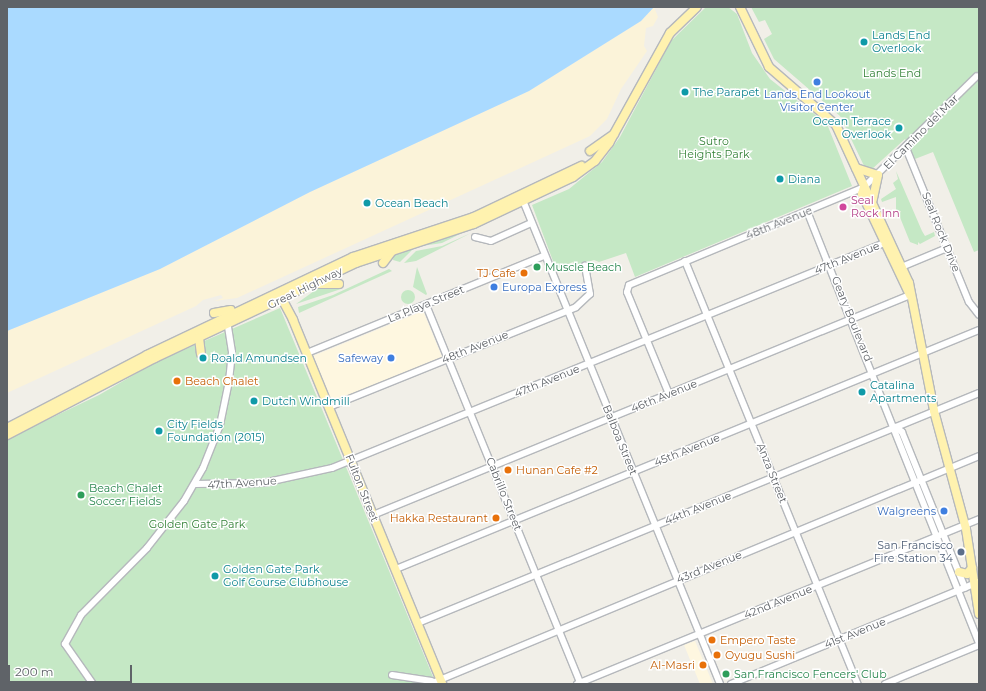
<!DOCTYPE html>
<style>
body{margin:0}
#map{position:relative;width:986px;height:691px;overflow:hidden;background:#f1efe8;font-family:Montserrat,sans-serif}
div>[style]{position:absolute}
[style*='--x']{left:calc(var(--x)*1px);top:calc(var(--y)*1px);width:calc(var(--w)*1px);rotate:calc(var(--a)*1deg)}
.commercial>*{inset:0;background:#fef7e0}
.green>*{inset:0;background:#c5e8c5}
.round{border-radius:50%}
.sand>*{inset:0;background:#fbf3d9}
.water>*{inset:0;background:#aadaff}
.roads{filter:drop-shadow(1px 0 #b5b8bc) drop-shadow(-1px 0 #b5b8bc) drop-shadow(0 1px #b5b8bc) drop-shadow(0 -1px #b5b8bc)}
.minor>*{height:6px;margin:-3px;padding:0 3px;transform-origin:3px;border-radius:3px;background:#fff}
.major>*{height:8px;margin:-4px;padding:0 4px;transform-origin:4px;border-radius:4px;background:#fff2af}
.dots>*{width:11px;height:11px;translate:-50% -50%;box-sizing:border-box;border:2px solid #fff;border-radius:50%}
span{translate:-50% -50%;white-space:nowrap;text-align:center;line-height:1.15;-webkit-text-stroke:3px #fff;paint-order:stroke}
.culture-label{font-size:11px;color:#0d838f}
.left{translate:0 -50%;text-align:left}
.right{translate:-100% -50%;text-align:right}
.park-label{font-size:11px;color:#348238}
.shop-label{font-size:11px;color:#366cbe}
.street-label{font-size:11px;color:#5f6368}
.hotel-label{font-size:11px;color:#b23c85}
.leisure-label{font-size:11px;color:#27864d}
.food-label{font-size:11px;color:#c56008}
.service-label{font-size:11px;color:#4e5e75}
.frame{position:absolute;inset:0;border:8px solid #5f6368;pointer-events:none}
.scale{position:absolute;left:8px;top:665px;width:124px;height:18px;box-sizing:border-box;border:2px solid #5f6368;border-top:0;padding-left:5px;font-size:12px;line-height:14px;white-space:nowrap;color:#5f6368;-webkit-text-stroke:3px #fff;paint-order:stroke}
</style>
<div id="map">
<div class="commercial">
<div style="clip-path:polygon(423px 311px,442px 357px,332px 402px,313px 356px)"></div>
<div style="clip-path:polygon(695px 641px,713px 684px,700px 684px,684px 645px)"></div>
</div>
<div class="green">
<div style="clip-path:polygon(706px 7px,728px 7px,737px 14px,752px 53px,770px 79px,827px 124px,852px 186px,635px 277px,626px 253px,599px 262px,594px 260px,575px 266px,573px 262px,556px 269px,532px 205px,569px 189px,602px 162px,620px 137px,671px 41px)"></div>
<div style="clip-path:polygon(751px 7px,979px 7px,979px 250px,974px 252px,933px 152px,915px 159px,905px 139px,871px 170px,866px 170px,840px 116px,774px 59px,764px 39px,772px 34px,765px 20px,759px 22px)"></div>
<div style="clip-path:polygon(896px 171px,922px 231px,925px 236px,934px 232px,935px 236px,920px 244px,918px 242px,918px 245px,910px 242px,899px 215px,901px 211px,896px 212px,896px 197px,882px 202px,881px 199px,896px 189px,893px 183px,898px 179px)"></div>
<div style="clip-path:polygon(470px 229px,442px 243px,415px 247px,400px 262px,393px 260px,394px 253px)"></div>
<div style="clip-path:polygon(471px 233px,416px 261px,404px 263px,416px 251px,442px 246px)"></div>
<div style="clip-path:polygon(417px 267px,427px 294px,426px 295px,413px 287px)"></div>
<div style="clip-path:polygon(389px 269px,392px 271px,299px 313px,298px 307px,333px 295px)"></div>
<div style="clip-path:polygon(321px 286px,339px 286px,341px 289px,296px 304px)"></div>
<div class="round" style="left:401px;top:290px;width:14px;height:14px"></div>
<div style="clip-path:polygon(280px 308px,436px 684px,7px 684px,7px 439px,99px 395px,156px 362px)"></div>
</div>
<div class="sand">
<div style="clip-path:polygon(654px 7px,658px 17px,653px 26px,646px 28px,644px 46px,647px 51px,621px 89px,607px 119px,590px 136px,237px 298px,214px 301px,223px 298px,221px 295px,203px 300px,196px 306px,7px 393px,7px 331px,160px 269px,310px 192px,529px 91px,641px 21px)"></div>
</div>
<div class="water">
<div style="clip-path:polygon(7px 7px,654px 7px,641px 21px,529px 91px,310px 192px,160px 269px,7px 331px)"></div>
</div>
<div class="roads">
<div class="minor">
<div style="--x:906;--y:148;--w:166;--a:67.8"></div>
<div style="--x:969;--y:302;--w:16;--a:52"></div>
<div style="--x:522;--y:198;--w:525;--a:67.83"></div>
<div style="--x:807;--y:211;--w:466;--a:68.3"></div>
<div style="--x:475;--y:237;--w:16;--a:14"></div>
<div style="--x:491;--y:241;--w:44;--a:-24.2"></div>
<div style="--x:685;--y:261;--w:457;--a:67.8"></div>
<div style="--x:899;--y:268;--w:52;--a:-22.6"></div>
<div style="--x:426;--y:305;--w:409;--a:67.8"></div>
<div style="--x:307;--y:353;--w:256;--a:-22.3"></div>
<div style="--x:669;--y:394;--w:110;--a:-112.4"></div>
<div style="--x:627;--y:292;--w:7;--a:-74"></div>
<div style="--x:629;--y:285;--w:255;--a:-22.6"></div>
<div style="--x:864;--y:187;--w:158;--a:-44.5"></div>
<div style="--x:329;--y:407;--w:266;--a:-22"></div>
<div style="--x:576;--y:307;--w:19;--a:-43"></div>
<div style="--x:590;--y:294;--w:29;--a:-100"></div>
<div style="--x:896;--y:427;--w:8;--a:40"></div>
<div style="--x:902;--y:432;--w:168;--a:68"></div>
<div style="--x:195;--y:484;--w:68;--a:-0.8"></div>
<div style="--x:263;--y:483;--w:71;--a:-12.3"></div>
<div style="--x:332;--y:468;--w:601;--a:-22.17"></div>
<div style="--x:373;--y:515;--w:580;--a:-22.28"></div>
<div style="--x:396;--y:569;--w:630;--a:-22.29"></div>
<div style="--x:418;--y:623;--w:606;--a:-22.29"></div>
<div style="--x:392;--y:675;--w:40;--a:8.5"></div>
<div style="--x:93;--y:684;--w:49;--a:-125"></div>
<div style="--x:65;--y:644;--w:33;--a:-61"></div>
<div style="--x:81;--y:615;--w:94;--a:-45.4"></div>
<div style="--x:147;--y:548;--w:60;--a:-51.8"></div>
<div style="--x:184;--y:501;--w:38;--a:-60"></div>
<div style="--x:203;--y:468;--w:46;--a:-68.4"></div>
<div style="--x:220;--y:425;--w:45;--a:-78.4"></div>
<div style="--x:229;--y:381;--w:29;--a:-84"></div>
<div style="--x:232;--y:352;--w:31;--a:-99"></div>
<div style="--x:430;--y:684;--w:594;--a:-22.55"></div>
<div style="--x:577;--y:684;--w:435;--a:-22.3"></div>
<div style="--x:731;--y:684;--w:268;--a:-22.4"></div>
<div style="--x:885;--y:684;--w:102;--a:-22.5"></div>
</div>
<div class="major">
<div style="--x:740;--y:7;--w:67;--a:64.2"></div>
<div style="--x:769;--y:67;--w:89;--a:40.9"></div>
<div style="--x:836;--y:125;--w:174;--a:65.2"></div>
<div style="--x:909;--y:283;--w:130;--a:78.9"></div>
<div style="--x:934;--y:411;--w:122;--a:74.8"></div>
<div style="--x:966;--y:529;--w:86;--a:81.3"></div>
<div style="--x:590;--y:151;--w:29;--a:-35"></div>
<div style="--x:856;--y:168;--w:23;--a:18"></div>
<div style="--x:878;--y:175;--w:25;--a:102"></div>
<div style="--x:864;--y:187;--w:7;--a:106"></div>
<div style="--x:862;--y:194;--w:112;--a:64.6"></div>
<div style="--x:383;--y:263;--w:20;--a:-53"></div>
<div style="--x:317;--y:284;--w:22;--a:0"></div>
<div style="--x:281;--y:297;--w:26;--a:62"></div>
<div style="--x:293;--y:320;--w:393;--a:67.7"></div>
<div style="--x:214;--y:313;--w:17;--a:-10"></div>
<div style="--x:199;--y:338;--w:16;--a:83"></div>
<div style="--x:7;--y:428;--w:158;--a:-27.5"></div>
<div style="--x:147;--y:355;--w:228;--a:-25.4"></div>
<div style="--x:353;--y:257;--w:127;--a:-18.3"></div>
<div style="--x:474;--y:217;--w:119;--a:-25.5"></div>
<div style="--x:7;--y:435;--w:167;--a:-27.5"></div>
<div style="--x:155;--y:358;--w:222;--a:-25.3"></div>
<div style="--x:356;--y:263;--w:124;--a:-18.3"></div>
<div style="--x:474;--y:224;--w:110;--a:-25.4"></div>
<div style="--x:573;--y:177;--w:27;--a:-36"></div>
<div style="--x:595;--y:161;--w:23;--a:-52"></div>
<div style="--x:609;--y:143;--w:126;--a:-61"></div>
<div style="--x:670;--y:33;--w:37;--a:-44"></div>
<div style="--x:959;--y:572;--w:8;--a:14"></div>
<div style="--x:967;--y:574;--w:8;--a:-50"></div>
</div>
</div>
<div class="dots">
<div style="left:864px;top:42px;background:#0f9aa8"></div>
<div style="left:817px;top:82px;background:#3f7fe0"></div>
<div style="left:685px;top:92px;background:#0f9aa8"></div>
<div style="left:899px;top:128px;background:#0f9aa8"></div>
<div style="left:780px;top:179px;background:#0f9aa8"></div>
<div style="left:367px;top:203px;background:#0f9aa8"></div>
<div style="left:843px;top:207px;background:#d1479c"></div>
<div style="left:537px;top:267px;background:#2e9e5b"></div>
<div style="left:524px;top:273px;background:#e8710a"></div>
<div style="left:494px;top:287px;background:#3f7fe0"></div>
<div style="left:203px;top:358px;background:#0f9aa8"></div>
<div style="left:391px;top:358px;background:#3f7fe0"></div>
<div style="left:177px;top:381px;background:#e8710a"></div>
<div style="left:862px;top:392px;background:#0f9aa8"></div>
<div style="left:254px;top:401px;background:#0f9aa8"></div>
<div style="left:159px;top:431px;background:#0f9aa8"></div>
<div style="left:508px;top:470px;background:#e8710a"></div>
<div style="left:81px;top:495px;background:#2e9e5b"></div>
<div style="left:944px;top:511px;background:#3f7fe0"></div>
<div style="left:496px;top:518px;background:#e8710a"></div>
<div style="left:961px;top:552px;background:#5c6f8a"></div>
<div style="left:215px;top:576px;background:#0f9aa8"></div>
<div style="left:712px;top:640px;background:#e8710a"></div>
<div style="left:717px;top:655px;background:#e8710a"></div>
<div style="left:703px;top:665px;background:#e8710a"></div>
<div style="left:726px;top:674px;background:#2e9e5b"></div>
</div>
<div class="culture-label">
<span class="left" style="left:872px;top:42px">Lands End<br>Overlook</span>
<span class="left" style="left:693px;top:92px">The Parapet</span>
<span class="right" style="left:891px;top:128px">Ocean Terrace<br>Overlook</span>
<span class="left" style="left:788px;top:179px">Diana</span>
<span class="left" style="left:375px;top:203px">Ocean Beach</span>
<span class="left" style="left:211px;top:358px">Roald Amundsen</span>
<span class="left" style="left:870px;top:392px">Catalina<br>Apartments</span>
<span class="left" style="left:262px;top:401px">Dutch Windmill</span>
<span class="left" style="left:167px;top:431px">City Fields<br>Foundation (2015)</span>
<span class="left" style="left:223px;top:576px">Golden Gate Park<br>Golf Course Clubhouse</span>
</div>
<div class="park-label">
<span style="left:892px;top:73px">Lands End</span>
<span style="left:714px;top:148px">Sutro<br>Heights Park</span>
<span style="left:197px;top:524px">Golden Gate Park</span>
</div>
<div class="shop-label">
<span style="left:817px;top:101px">Lands End Lookout<br>Visitor Center</span>
<span class="left" style="left:502px;top:287px">Europa Express</span>
<span class="right" style="left:383px;top:358px">Safeway</span>
<span class="right" style="left:936px;top:511px">Walgreens</span>
</div>
<div class="street-label">
<span style="left:921px;top:132px;rotate:-45deg">El Camino del Mar</span>
<span style="left:779px;top:223px;rotate:-22deg">48th Avenue</span>
<span style="left:941px;top:232px;rotate:68deg">Seal Rock Drive</span>
<span style="left:847px;top:258px;rotate:-22deg">47th Avenue</span>
<span style="left:305px;top:288px;rotate:-26deg">Great Highway</span>
<span style="left:426px;top:304px;rotate:-22deg">La Playa Street</span>
<span style="left:852px;top:319px;rotate:68deg">Geary Boulevard</span>
<span style="left:475px;top:347px;rotate:-22deg">48th Avenue</span>
<span style="left:547px;top:381px;rotate:-22deg">47th Avenue</span>
<span style="left:664px;top:396px;rotate:-22deg">46th Avenue</span>
<span style="left:620px;top:440px;rotate:68deg">Balboa Street</span>
<span style="left:687px;top:450px;rotate:-22deg">45th Avenue</span>
<span style="left:772px;top:473px;rotate:68deg">Anza Street</span>
<span style="left:242px;top:483px;rotate:-4deg">47th Avenue</span>
<span style="left:362px;top:488px;rotate:68deg">Fulton Street</span>
<span style="left:504px;top:494px;rotate:68deg">Cabrillo Street</span>
<span style="left:698px;top:508px;rotate:-22deg">44th Avenue</span>
<span style="left:709px;top:567px;rotate:-22deg">43rd Avenue</span>
<span style="left:778px;top:602px;rotate:-22deg">42nd Avenue</span>
<span style="left:855px;top:633px;rotate:-22deg">41st Avenue</span>
</div>
<div class="hotel-label">
<span class="left" style="left:851px;top:207px">Seal<br>Rock Inn</span>
</div>
<div class="leisure-label">
<span class="left" style="left:545px;top:267px">Muscle Beach</span>
<span class="left" style="left:89px;top:495px">Beach Chalet<br>Soccer Fields</span>
<span class="left" style="left:734px;top:674px">San Francisco Fencers' Club</span>
</div>
<div class="food-label">
<span class="right" style="left:516px;top:273px">TJ Cafe</span>
<span class="left" style="left:185px;top:381px">Beach Chalet</span>
<span class="left" style="left:516px;top:470px">Hunan Cafe #2</span>
<span class="right" style="left:488px;top:518px">Hakka Restaurant</span>
<span class="left" style="left:720px;top:640px">Empero Taste</span>
<span class="left" style="left:725px;top:655px">Oyugu Sushi</span>
<span class="right" style="left:695px;top:665px">Al-Masri</span>
</div>
<div class="service-label">
<span class="right" style="left:953px;top:552px">San Francisco<br>Fire Station 34</span>
</div>
<div class="frame"></div>
<div class="scale">200 m</div>
</div>
